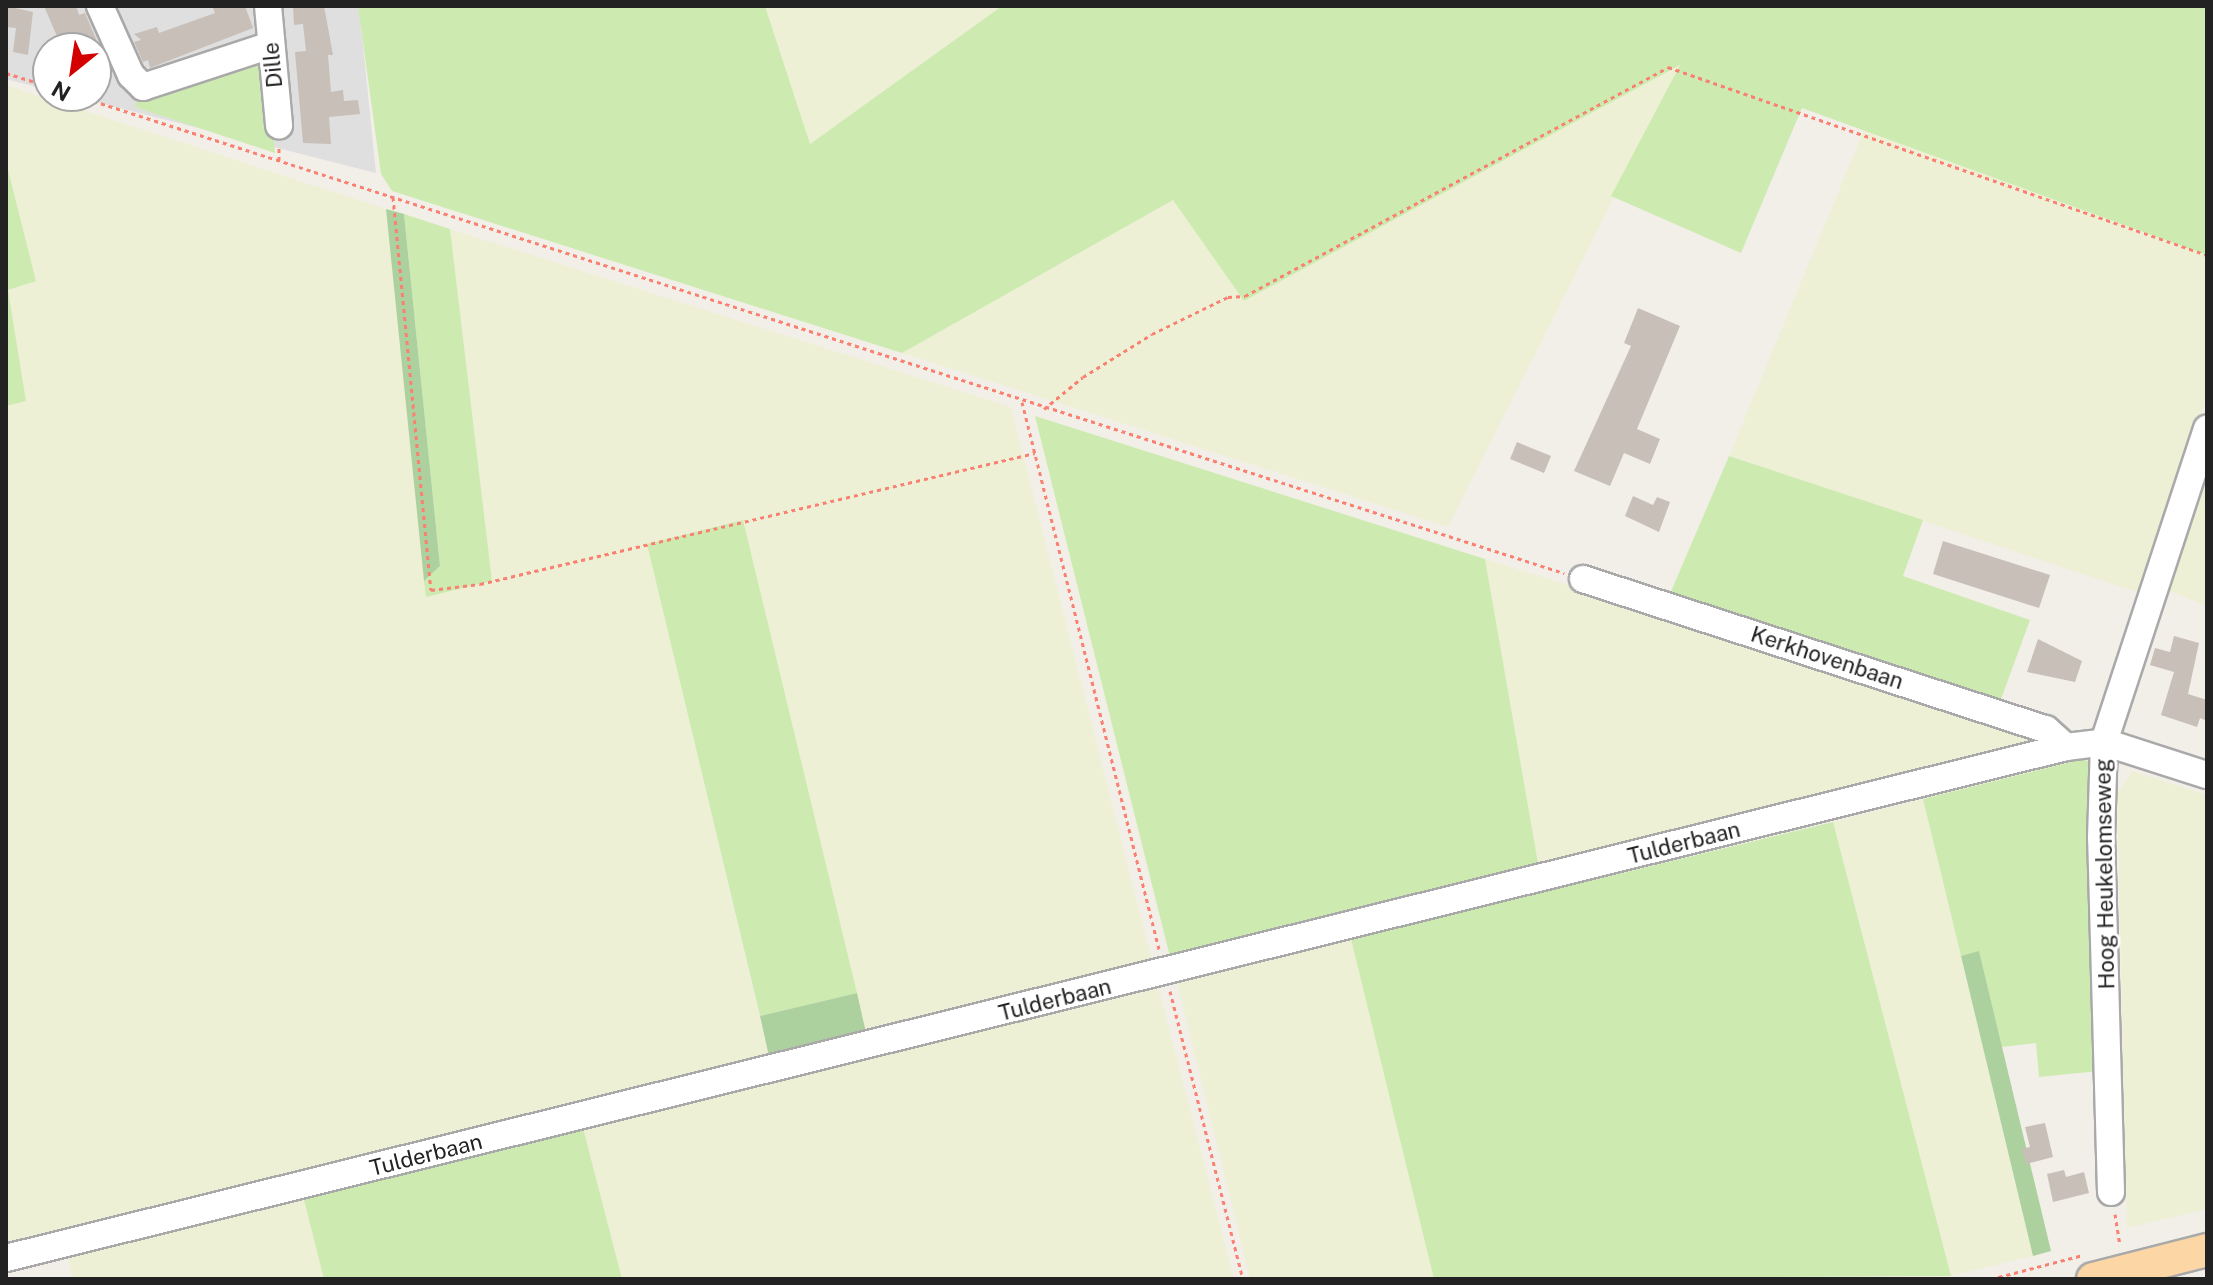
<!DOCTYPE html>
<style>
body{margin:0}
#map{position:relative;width:2213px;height:1285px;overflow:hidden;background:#f2efe9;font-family:"Public Sans",sans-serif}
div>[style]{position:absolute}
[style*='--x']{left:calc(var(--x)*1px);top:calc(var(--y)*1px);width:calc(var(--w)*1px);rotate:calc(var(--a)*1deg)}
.residential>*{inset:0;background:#e0dfdf}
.farmland>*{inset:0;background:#eef0d5}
.grass>*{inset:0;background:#cdebb0}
.forest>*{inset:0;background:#add19e}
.building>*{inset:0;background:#c7bfb8}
.path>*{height:3px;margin-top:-1.5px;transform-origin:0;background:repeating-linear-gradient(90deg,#fa8072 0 4px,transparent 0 8px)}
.roads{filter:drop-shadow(2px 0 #a9a9a9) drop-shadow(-2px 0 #a9a9a9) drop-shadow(0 2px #a9a9a9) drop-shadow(0 -2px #a9a9a9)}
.minor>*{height:26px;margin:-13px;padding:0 13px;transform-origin:13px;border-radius:13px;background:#fff}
.major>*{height:32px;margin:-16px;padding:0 16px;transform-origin:16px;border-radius:16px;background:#fcd6a4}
span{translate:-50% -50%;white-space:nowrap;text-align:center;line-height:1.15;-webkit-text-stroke:6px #fff;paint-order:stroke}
.street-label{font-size:22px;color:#222}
.frame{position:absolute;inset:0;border:8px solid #222;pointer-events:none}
.north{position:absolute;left:32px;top:32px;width:80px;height:80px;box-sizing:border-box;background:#fff;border:2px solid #a7a7a7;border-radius:50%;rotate:210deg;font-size:22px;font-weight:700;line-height:32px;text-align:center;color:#222}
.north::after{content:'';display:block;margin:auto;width:28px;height:36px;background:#d40000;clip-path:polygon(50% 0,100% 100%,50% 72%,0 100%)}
</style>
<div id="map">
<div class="residential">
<div style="clip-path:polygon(6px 6px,359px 6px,376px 173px,72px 96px,96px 96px,96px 48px,48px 48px,48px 90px,6px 79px)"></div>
</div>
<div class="farmland">
<div style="clip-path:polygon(765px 6px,1002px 6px,810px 144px)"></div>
<div style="clip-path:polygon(1681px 64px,1448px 527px,902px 353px,1173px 200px,1244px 301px)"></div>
<div style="clip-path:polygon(6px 85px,386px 209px,426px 597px,492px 581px,450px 229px,1011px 407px,1153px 965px,867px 1037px,743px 520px,647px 544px,770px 1061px,10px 1242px,6px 1224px,6px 406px,26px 400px,8px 290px,35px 281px,6px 162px)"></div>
<div style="clip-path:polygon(1864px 130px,2207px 255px,2207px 394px,2146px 595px,1729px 456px)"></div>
<div style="clip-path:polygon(2207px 462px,2207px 606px,2167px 590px)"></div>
<div style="clip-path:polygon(1485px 559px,1780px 652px,2050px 741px,1539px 869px)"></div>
<div style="clip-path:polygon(2132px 771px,2207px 795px,2207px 1209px,2127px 1228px,2117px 794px)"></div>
<div style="clip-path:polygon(1923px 799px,2033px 1256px,1951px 1276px,1833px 822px)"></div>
<div style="clip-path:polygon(1351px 939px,1434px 1279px,1250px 1279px,1177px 982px)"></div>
<div style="clip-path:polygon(1158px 986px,1234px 1279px,622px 1279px,583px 1128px)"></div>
<div style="clip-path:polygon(303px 1196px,324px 1279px,73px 1279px,66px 1254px)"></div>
</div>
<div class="grass">
<div style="clip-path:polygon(358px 6px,765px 6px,810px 144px,1002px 6px,2207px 6px,2207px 255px,1802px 108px,1741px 253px,1611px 196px,1680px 65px,1244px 301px,1173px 200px,902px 353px,392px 191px,381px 174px)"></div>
<div style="clip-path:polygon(261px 60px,267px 67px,275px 153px,135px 107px,139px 93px)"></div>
<div style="clip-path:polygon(6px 162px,36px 281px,8px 290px,26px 401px,6px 406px)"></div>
<div style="clip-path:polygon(404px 214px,450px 229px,492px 581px,426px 597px,424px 581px,440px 566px)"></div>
<div style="clip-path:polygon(1035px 416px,1485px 559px,1539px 869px,1171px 961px)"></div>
<div style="clip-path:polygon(1729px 456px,1923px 520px,1903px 576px,2030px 620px,2000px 702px,1669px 596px)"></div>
<div style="clip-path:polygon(743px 520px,857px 993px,760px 1016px,647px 544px)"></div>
<div style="clip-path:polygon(2083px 759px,2094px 764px,2099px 1071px,2039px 1077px,2036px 1043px,2002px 1047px,1979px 952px,1961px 956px,1923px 799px)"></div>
<div style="clip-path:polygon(1833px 822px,1951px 1276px,1434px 1279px,1351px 939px)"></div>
<div style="clip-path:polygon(583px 1128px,622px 1279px,324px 1279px,303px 1196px)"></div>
</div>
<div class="forest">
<div style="clip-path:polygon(386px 209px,404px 214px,440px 566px,424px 581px)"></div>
<div style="clip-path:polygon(1979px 951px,2051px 1251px,2033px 1256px,1961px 956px)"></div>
<div style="clip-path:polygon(857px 993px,867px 1037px,770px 1061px,760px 1016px)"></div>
</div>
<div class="building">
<div style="clip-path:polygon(6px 6px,33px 12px,28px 55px,13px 52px,16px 28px,6px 27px)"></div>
<div style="clip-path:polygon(44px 6px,76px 6px,79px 15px,85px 13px,100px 48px,62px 48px)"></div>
<div style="clip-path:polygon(212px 6px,245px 6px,253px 28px,150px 68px,148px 60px,143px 62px,134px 42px,141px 40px,134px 34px,157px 27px,159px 33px,215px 13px)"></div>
<div style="clip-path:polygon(293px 6px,324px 6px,333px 55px,328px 55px,331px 92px,343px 90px,344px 101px,358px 100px,360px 114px,329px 117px,331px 144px,303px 143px,295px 52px,306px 51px,303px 24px,294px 25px)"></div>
<div style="clip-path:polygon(1638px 308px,1680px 326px,1637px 429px,1660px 439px,1650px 464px,1624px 453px,1610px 486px,1574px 471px,1631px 346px,1624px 343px)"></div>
<div style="clip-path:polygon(1517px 442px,1551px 456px,1544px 473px,1510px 459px)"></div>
<div style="clip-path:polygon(1633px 496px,1653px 505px,1657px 497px,1670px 502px,1659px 532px,1625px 516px)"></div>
<div style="clip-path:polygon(1943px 541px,2050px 575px,2039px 608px,1933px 574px)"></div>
<div style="clip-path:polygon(2174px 636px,2199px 643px,2188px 694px,2207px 700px,2207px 721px,2200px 718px,2197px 727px,2161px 715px,2174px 672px,2150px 665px,2155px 648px,2170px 652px)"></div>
<div style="clip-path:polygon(2038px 639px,2082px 661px,2075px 682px,2027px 672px)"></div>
<div style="clip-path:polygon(2045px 1123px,2053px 1157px,2026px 1164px,2022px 1149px,2030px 1147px,2025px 1127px)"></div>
<div style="clip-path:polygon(2064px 1170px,2066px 1177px,2084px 1172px,2089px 1193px,2053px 1202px,2047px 1174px)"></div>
</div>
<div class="path">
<div style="--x:6;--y:73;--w:44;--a:17.2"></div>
<div style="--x:78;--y:96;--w:1561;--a:17.8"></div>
<div style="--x:279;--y:160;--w:15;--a:-90"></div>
<div style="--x:393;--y:197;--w:395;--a:84.5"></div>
<div style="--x:431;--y:590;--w:49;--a:-7"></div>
<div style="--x:480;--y:584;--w:570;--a:-13.28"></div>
<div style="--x:1022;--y:402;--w:564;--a:75.94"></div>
<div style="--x:1044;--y:409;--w:50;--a:-39.4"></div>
<div style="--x:1083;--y:377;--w:81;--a:-31.9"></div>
<div style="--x:1152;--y:334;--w:85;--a:-26"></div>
<div style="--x:1228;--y:297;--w:17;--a:-3"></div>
<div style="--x:1245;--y:296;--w:481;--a:-28.4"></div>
<div style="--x:1668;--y:67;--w:571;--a:19.23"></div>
<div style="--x:1170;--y:991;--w:297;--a:75.8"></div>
<div style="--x:2115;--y:1214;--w:32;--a:81"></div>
<div style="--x:1991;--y:1279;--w:95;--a:-14.6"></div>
</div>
<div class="roads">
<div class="minor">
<div style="--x:100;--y:6;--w:76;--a:65.8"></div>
<div style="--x:131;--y:75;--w:17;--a:45"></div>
<div style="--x:143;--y:87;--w:135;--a:-18.2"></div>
<div style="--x:268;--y:6;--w:120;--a:84.7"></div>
<div style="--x:1583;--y:579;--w:487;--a:18"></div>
<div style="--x:2046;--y:729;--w:27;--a:42"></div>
<div style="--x:2111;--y:1192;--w:354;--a:-91.6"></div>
<div style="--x:2101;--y:838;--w:96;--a:-88.2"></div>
<div style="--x:2104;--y:742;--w:330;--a:-71.8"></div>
<div style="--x:6;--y:1258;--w:2122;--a:-13.93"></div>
<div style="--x:2066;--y:747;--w:38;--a:-7"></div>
<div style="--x:2104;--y:742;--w:108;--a:17.8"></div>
</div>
<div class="major">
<div style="--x:2093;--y:1279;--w:118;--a:-14.3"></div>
</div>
</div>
<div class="street-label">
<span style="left:273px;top:65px;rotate:-95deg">Dille</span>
<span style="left:1827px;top:658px;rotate:18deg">Kerkhovenbaan</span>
<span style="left:1684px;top:843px;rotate:-14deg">Tulderbaan</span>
<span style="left:2105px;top:874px;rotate:-91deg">Hoog Heukelomseweg</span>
<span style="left:1055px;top:1000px;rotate:-14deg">Tulderbaan</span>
<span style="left:426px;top:1155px;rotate:-14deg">Tulderbaan</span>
</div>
<div class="frame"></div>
<div class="north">N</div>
</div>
